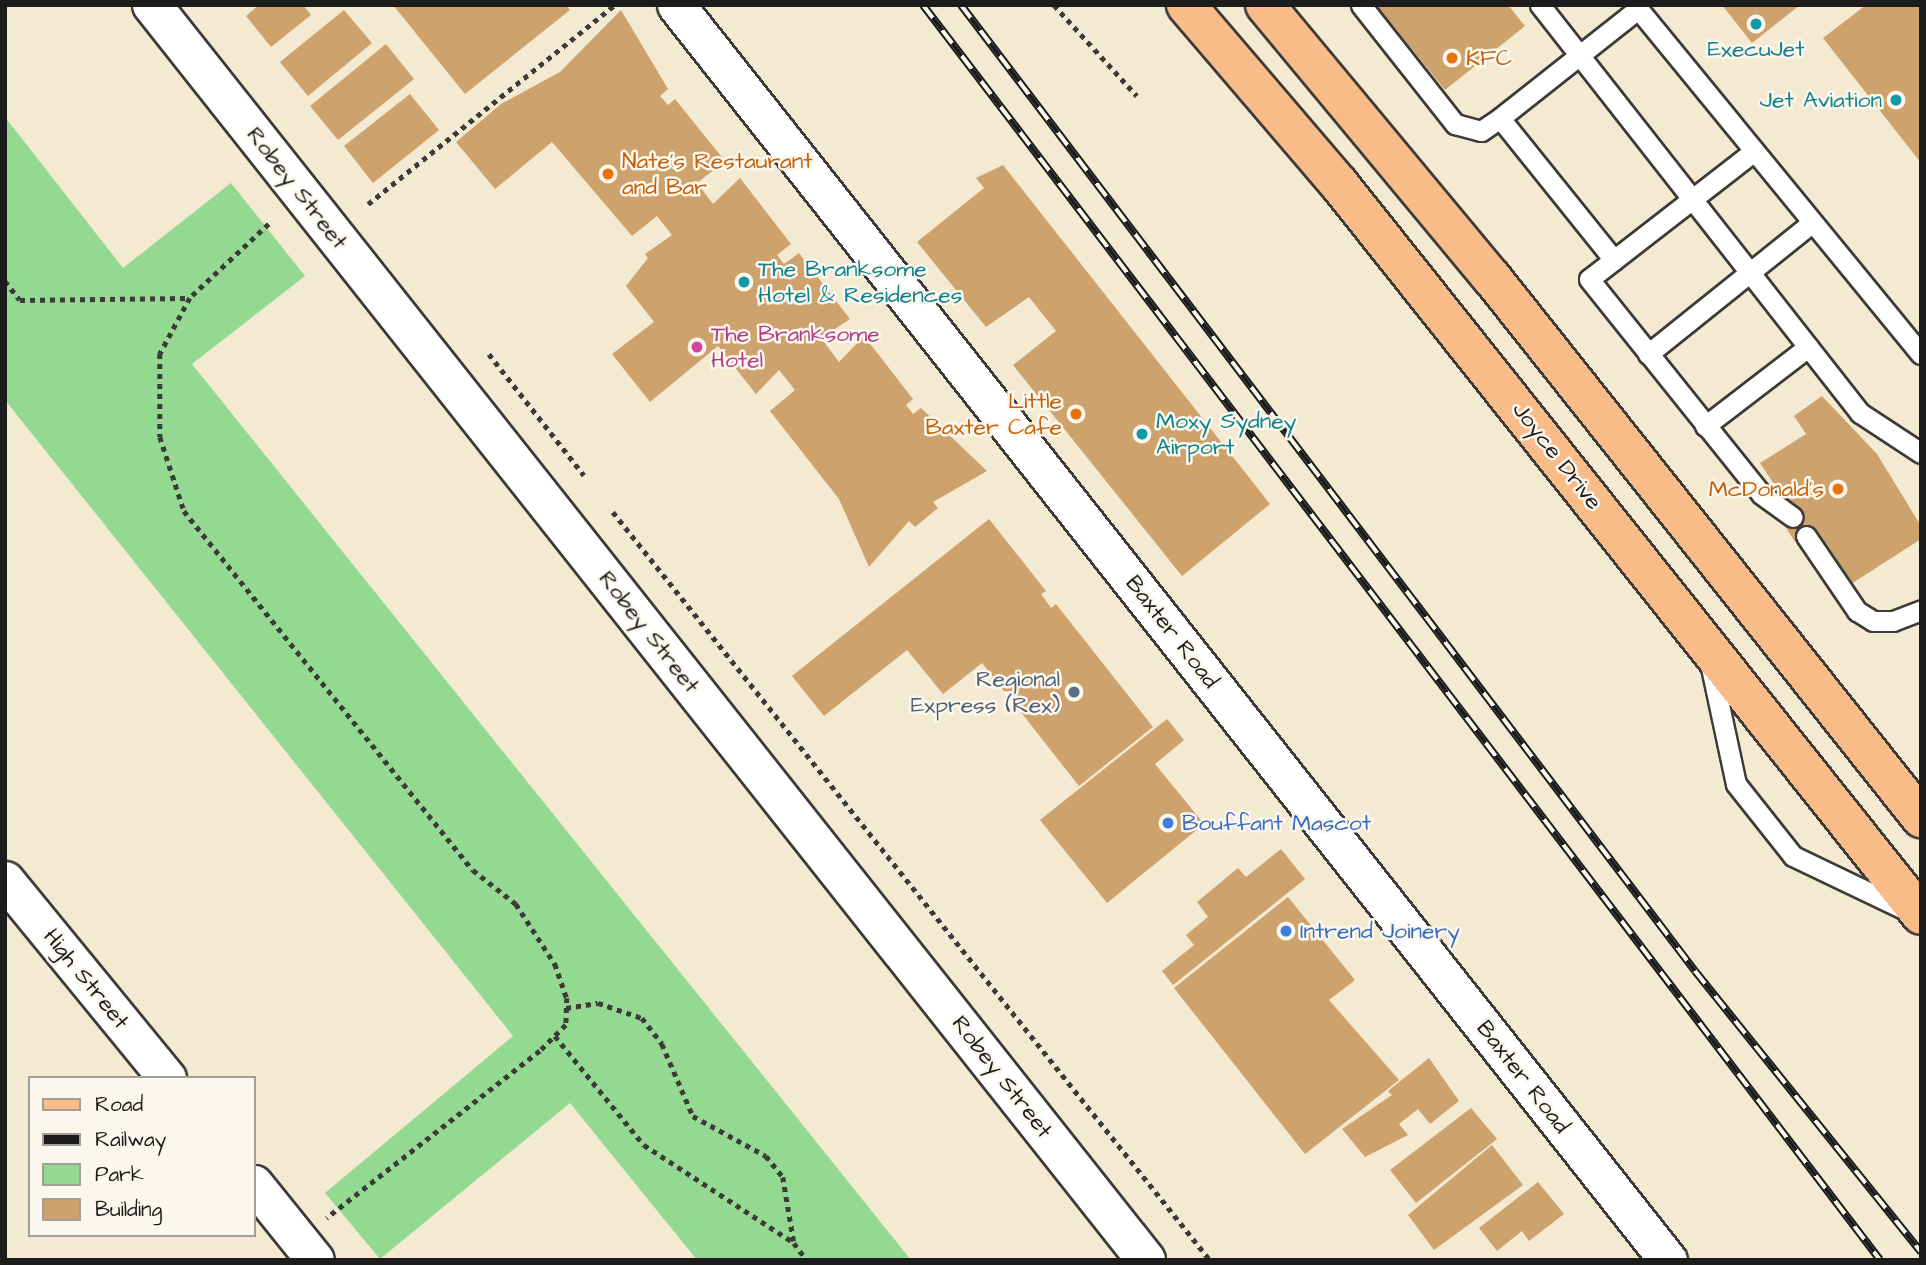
<!DOCTYPE html>
<style>
body{margin:0}
#map{position:relative;width:1926px;height:1265px;overflow:hidden;background:#f4e9d1;font-family:"Architects Daughter",sans-serif}
div>[style]{position:absolute}
[style*='--x']{left:calc(var(--x)*1px);top:calc(var(--y)*1px);width:calc(var(--w)*1px);rotate:calc(var(--a)*1deg)}
.green>*{inset:0;background:#93d992}
.building>*{inset:0;background:#cea26d}
.path>*{height:4.5px;margin-top:-2.25px;transform-origin:0;background:repeating-linear-gradient(90deg,#3c3b37 0 5px,transparent 0 10px)}
.roads{filter:drop-shadow(2px 0 #3c3b37) drop-shadow(-2px 0 #3c3b37) drop-shadow(0 2px #3c3b37) drop-shadow(0 -2px #3c3b37)}
.service>*{height:19px;margin:-9.5px;padding:0 9.5px;transform-origin:9.5px;border-radius:9.5px;background:#fff}
.minor>*{height:37px;margin:-18.5px;padding:0 18.5px;transform-origin:18.5px;border-radius:18.5px;background:#fff}
.tertiary>*{height:38px;margin:-19px;padding:0 19px;transform-origin:19px;border-radius:19px;background:#fff}
.primary>*{height:38px;margin:-19px;padding:0 19px;transform-origin:19px;border-radius:19px;background:#f9bc89}
.rail>*{height:8px;margin-top:-4px;transform-origin:0;background:repeating-linear-gradient(90deg,#fbf7ec 0 16px,#1c1c1c 0 32px);box-sizing:border-box;border-block:2px solid #1c1c1c}
.dots>*{width:19px;height:19px;translate:-50% -50%;box-sizing:border-box;border:4px solid #fbf7ec;border-radius:50%}
span{translate:-50% -50%;white-space:nowrap;text-align:center;line-height:1.15;-webkit-text-stroke:5px #fbf7ec;paint-order:stroke}
.culture-label{font-size:23px;color:#0d838f}
.right{translate:-100% -50%;text-align:right}
.left{translate:0 -50%;text-align:left}
.food-label{font-size:23px;color:#c56008}
.street-label{font-size:23px;color:#1c1c1c}
.hotel-label{font-size:23px;color:#b23c85}
.service-label{font-size:23px;color:#4e5e75}
.shop-label{font-size:23px;color:#366cbe}
.frame{position:absolute;inset:0;border:7px solid #1c1c1c;pointer-events:none}
.legend{position:absolute;left:28px;top:1076px;width:228px;height:161px;box-sizing:border-box;background:#fbf7ec;border:2px solid #a29f99;margin:0;padding:9px 12px;list-style:none;font-size:21px;color:#1c1c1c}
.legend li{display:flex;align-items:center;gap:14px;height:35px}
.legend b{width:35px;border:2px solid #a29f99}
</style>
<div id="map">
<div class="green">
<div style="clip-path:polygon(5px 117px,123px 268px,231px 183px,305px 276px,192px 364px,911px 1260px,697px 1260px,570px 1103px,380px 1259px,325px 1193px,513px 1036px,5px 400px)"></div>
</div>
<div class="building">
<div style="clip-path:polygon(259px 5px,303px 5px,311px 15px,271px 47px,246px 16px)"></div>
<div style="clip-path:polygon(393px 5px,566px 5px,570px 10px,465px 94px)"></div>
<div style="clip-path:polygon(1376px 5px,1508px 5px,1525px 26px,1445px 90px)"></div>
<div style="clip-path:polygon(1722px 5px,1800px 5px,1752px 43px)"></div>
<div style="clip-path:polygon(1866px 5px,1921px 5px,1921px 163px,1823px 38px)"></div>
<div style="clip-path:polygon(344px 10px,372px 43px,308px 96px,280px 62px)"></div>
<div style="clip-path:polygon(621px 10px,668px 89px,660px 96px,668px 105px,675px 99px,725px 161px,697px 183px,713px 204px,740px 178px,791px 244px,777px 255px,784px 264px,799px 253px,850px 319px,821px 338px,839px 362px,864px 336px,913px 399px,906px 405px,913px 414px,921px 408px,987px 471px,933px 502px,938px 508px,915px 527px,909px 521px,869px 567px,839px 499px,770px 411px,795px 390px,779px 370px,756px 394px,718px 346px,650px 402px,612px 354px,654px 322px,626px 286px,648px 258px,645px 254px,672px 235px,657px 216px,632px 236px,552px 142px,495px 189px,456px 142px,501px 104px,560px 72px)"></div>
<div style="clip-path:polygon(386px 44px,414px 79px,338px 140px,310px 106px)"></div>
<div style="clip-path:polygon(410px 94px,439px 130px,373px 183px,344px 146px)"></div>
<div style="clip-path:polygon(1003px 165px,1270px 504px,1182px 576px,1013px 365px,1056px 331px,1029px 297px,986px 327px,917px 242px,984px 188px,976px 178px)"></div>
<div style="clip-path:polygon(1822px 396px,1877px 454px,1921px 526px,1921px 539px,1848px 586px,1813px 531px,1795px 542px,1783px 523px,1795px 516px,1760px 463px,1806px 434px,1794px 416px)"></div>
<div style="clip-path:polygon(989px 519px,1046px 591px,1041px 594px,1051px 608px,1056px 604px,1153px 727px,1079px 786px,982px 663px,943px 694px,907px 650px,824px 716px,792px 676px)"></div>
<div style="clip-path:polygon(1167px 719px,1184px 740px,1155px 764px,1204px 824px,1107px 903px,1040px 820px)"></div>
<div style="clip-path:polygon(1281px 849px,1305px 879px,1173px 985px,1162px 971px,1194px 945px,1186px 935px,1208px 917px,1197px 902px,1238px 868px,1246px 877px)"></div>
<div style="clip-path:polygon(1288px 897px,1355px 980px,1329px 1000px,1399px 1080px,1305px 1154px,1174px 988px)"></div>
<div style="clip-path:polygon(1429px 1058px,1459px 1101px,1430px 1124px,1418px 1109px,1399px 1124px,1408px 1135px,1365px 1157px,1342px 1129px,1392px 1095px,1388px 1091px)"></div>
<div style="clip-path:polygon(1471px 1108px,1497px 1139px,1416px 1203px,1390px 1170px)"></div>
<div style="clip-path:polygon(1492px 1145px,1523px 1185px,1434px 1250px,1408px 1215px)"></div>
<div style="clip-path:polygon(1538px 1182px,1564px 1214px,1529px 1241px,1522px 1231px,1497px 1251px,1479px 1228px)"></div>
</div>
<div class="path">
<div style="--x:1054;--y:5;--w:123;--a:47.6"></div>
<div style="--x:368;--y:204;--w:317;--a:-38.9"></div>
<div style="--x:269;--y:224;--w:108;--a:136.9"></div>
<div style="--x:190;--y:298;--w:64;--a:118.2"></div>
<div style="--x:160;--y:354;--w:83;--a:90"></div>
<div style="--x:160;--y:437;--w:78;--a:72"></div>
<div style="--x:184;--y:511;--w:461;--a:51.2"></div>
<div style="--x:473;--y:870;--w:55;--a:38.3"></div>
<div style="--x:516;--y:904;--w:72;--a:57"></div>
<div style="--x:555;--y:964;--w:36;--a:71"></div>
<div style="--x:567;--y:998;--w:27;--a:92"></div>
<div style="--x:566;--y:1025;--w:37;--a:135"></div>
<div style="--x:540;--y:1051;--w:271;--a:141.9"></div>
<div style="--x:5;--y:281;--w:24;--a:52"></div>
<div style="--x:20;--y:300;--w:169;--a:-0.7"></div>
<div style="--x:489;--y:354;--w:154;--a:51.9"></div>
<div style="--x:613;--y:512;--w:957;--a:51.41"></div>
<div style="--x:566;--y:1008;--w:32;--a:-9"></div>
<div style="--x:598;--y:1003;--w:46;--a:18.8"></div>
<div style="--x:642;--y:1018;--w:33;--a:52"></div>
<div style="--x:662;--y:1044;--w:78;--a:66.7"></div>
<div style="--x:693;--y:1116;--w:83;--a:28.7"></div>
<div style="--x:766;--y:1156;--w:27;--a:51"></div>
<div style="--x:783;--y:1177;--w:67;--a:80.5"></div>
<div style="--x:794;--y:1243;--w:21;--a:53"></div>
<div style="--x:555;--y:1036;--w:141;--a:50.8"></div>
<div style="--x:644;--y:1145;--w:178;--a:33.1"></div>
</div>
<div class="roads">
<div class="service">
<div style="--x:1361;--y:5;--w:152;--a:51.7"></div>
<div style="--x:1455;--y:124;--w:27;--a:15"></div>
<div style="--x:1481;--y:131;--w:23;--a:-34"></div>
<div style="--x:1540;--y:5;--w:519;--a:51.89"></div>
<div style="--x:1860;--y:413;--w:73;--a:33.3"></div>
<div style="--x:1635;--y:5;--w:451;--a:50.7"></div>
<div style="--x:1753;--y:152;--w:207;--a:142.2"></div>
<div style="--x:1589;--y:279;--w:275;--a:51.3"></div>
<div style="--x:1761;--y:494;--w:39;--a:36"></div>
<div style="--x:1614;--y:260;--w:182;--a:-128.8"></div>
<div style="--x:1500;--y:118;--w:176;--a:-38.3"></div>
<div style="--x:1648;--y:354;--w:208;--a:-38.7"></div>
<div style="--x:1705;--y:426;--w:130;--a:-37.5"></div>
<div style="--x:1806;--y:536;--w:91;--a:55.8"></div>
<div style="--x:1857;--y:611;--w:19;--a:32"></div>
<div style="--x:1873;--y:621;--w:20;--a:0"></div>
<div style="--x:1893;--y:621;--w:30;--a:-21"></div>
<div style="--x:1709;--y:658;--w:129;--a:77.9"></div>
<div style="--x:1736;--y:784;--w:92;--a:51.6"></div>
<div style="--x:1793;--y:856;--w:130;--a:25.6"></div>
</div>
<div class="minor">
<div style="--x:676;--y:5;--w:1600;--a:51.68"></div>
<div style="--x:5;--y:880;--w:256;--a:50.7"></div>
<div style="--x:254;--y:1184;--w:97;--a:51.2"></div>
</div>
<div class="tertiary">
<div style="--x:152;--y:5;--w:1601;--a:51.62"></div>
</div>
<div class="primary">
<div style="--x:1186;--y:5;--w:235;--a:49.5"></div>
<div style="--x:1339;--y:184;--w:934;--a:51.47"></div>
<div style="--x:1265;--y:5;--w:355;--a:50.3"></div>
<div style="--x:1492;--y:278;--w:690;--a:51.53"></div>
</div>
</div>
<div class="rail">
<div style="--x:923;--y:5;--w:1578;--a:52.67"></div>
<div style="--x:961;--y:5;--w:1213;--a:52.77"></div>
<div style="--x:1695;--y:971;--w:361;--a:51.2"></div>
</div>
<div class="dots">
<div style="left:1756px;top:24px;background:#0f9aa8"></div>
<div style="left:1452px;top:58px;background:#e8710a"></div>
<div style="left:1896px;top:100px;background:#0f9aa8"></div>
<div style="left:608px;top:174px;background:#e8710a"></div>
<div style="left:744px;top:282px;background:#0f9aa8"></div>
<div style="left:697px;top:347px;background:#d1479c"></div>
<div style="left:1076px;top:414px;background:#e8710a"></div>
<div style="left:1142px;top:434px;background:#0f9aa8"></div>
<div style="left:1838px;top:489px;background:#e8710a"></div>
<div style="left:1074px;top:692px;background:#5c6f8a"></div>
<div style="left:1168px;top:823px;background:#3f7fe0"></div>
<div style="left:1286px;top:931px;background:#3f7fe0"></div>
</div>
<div class="culture-label">
<span style="left:1756px;top:49px">ExecuJet</span>
<span class="right" style="left:1882px;top:100px">Jet Aviation</span>
<span class="left" style="left:758px;top:282px">The Branksome<br>Hotel &amp; Residences</span>
<span class="left" style="left:1156px;top:434px">Moxy Sydney<br>Airport</span>
</div>
<div class="food-label">
<span class="left" style="left:1466px;top:58px">KFC</span>
<span class="left" style="left:622px;top:174px">Nate's Restaurant<br>and Bar</span>
<span class="right" style="left:1062px;top:414px">Little<br>Baxter Cafe</span>
<span class="right" style="left:1824px;top:489px">McDonald's</span>
</div>
<div class="street-label">
<span style="left:297px;top:188px;rotate:52deg">Robey Street</span>
<span style="left:1557px;top:456px;rotate:52deg">Joyce Drive</span>
<span style="left:649px;top:632px;rotate:52deg">Robey Street</span>
<span style="left:1172px;top:632px;rotate:52deg">Baxter Road</span>
<span style="left:86px;top:979px;rotate:51deg">High Street</span>
<span style="left:1002px;top:1077px;rotate:52deg">Robey Street</span>
<span style="left:1523px;top:1077px;rotate:52deg">Baxter Road</span>
</div>
<div class="hotel-label">
<span class="left" style="left:711px;top:347px">The Branksome<br>Hotel</span>
</div>
<div class="service-label">
<span class="right" style="left:1060px;top:692px">Regional<br>Express (Rex)</span>
</div>
<div class="shop-label">
<span class="left" style="left:1182px;top:823px">Bouffant Mascot</span>
<span class="left" style="left:1300px;top:931px">Intrend Joinery</span>
</div>
<div class="frame"></div>
<ul class="legend">
<li><b style="height:9px;background:#f9bc89"></b>Road</li>
<li><b style="height:9px;background:#1c1c1c"></b>Railway</li>
<li><b style="height:19px;background:#93d992"></b>Park</li>
<li><b style="height:19px;background:#cea26d"></b>Building</li>
</ul>
</div>
